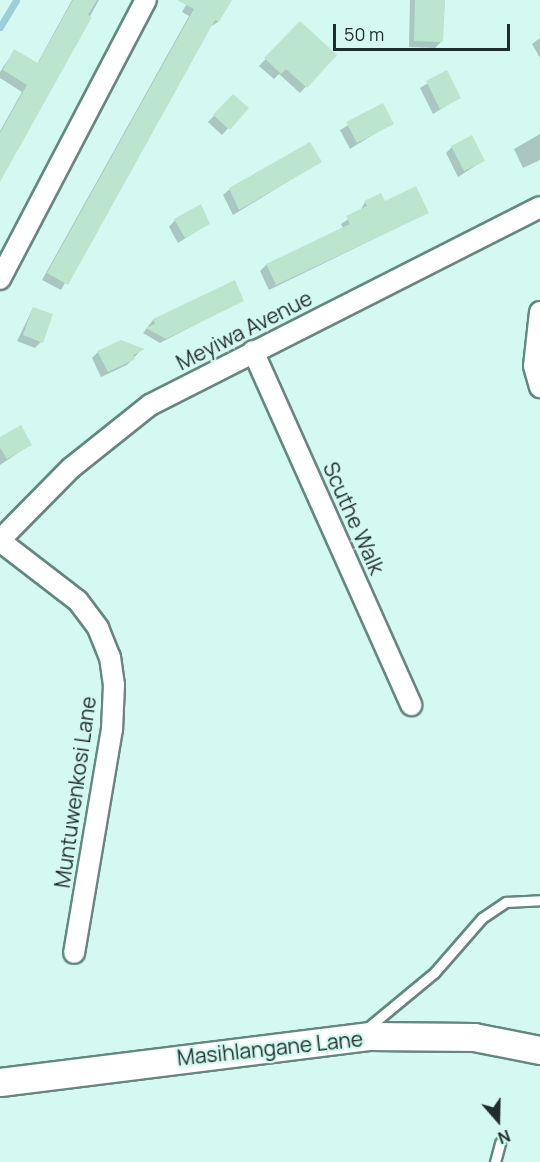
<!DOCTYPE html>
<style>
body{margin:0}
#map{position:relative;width:540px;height:1162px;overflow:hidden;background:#d4f9f0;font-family:Manrope,sans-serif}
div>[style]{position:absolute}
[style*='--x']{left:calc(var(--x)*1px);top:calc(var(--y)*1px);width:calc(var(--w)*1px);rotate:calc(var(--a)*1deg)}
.shadow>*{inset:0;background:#0003}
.stream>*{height:7px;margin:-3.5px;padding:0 3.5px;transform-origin:3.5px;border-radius:3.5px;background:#9fcedb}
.building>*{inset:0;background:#bce5cf}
.roads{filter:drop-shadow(2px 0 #668780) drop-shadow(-2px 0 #668780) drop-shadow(0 2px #668780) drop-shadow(0 -2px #668780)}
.lane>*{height:9px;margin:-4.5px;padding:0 4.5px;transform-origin:4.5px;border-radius:4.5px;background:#fff}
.street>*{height:20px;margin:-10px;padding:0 10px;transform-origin:10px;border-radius:10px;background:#fff}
.secondary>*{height:27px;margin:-13.5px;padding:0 13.5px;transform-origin:13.5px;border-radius:13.5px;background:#fff}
span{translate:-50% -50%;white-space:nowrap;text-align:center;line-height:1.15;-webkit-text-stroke:4.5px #d4f9f0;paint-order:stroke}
.street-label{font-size:21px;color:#1f2d2a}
.north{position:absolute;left:468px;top:1090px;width:60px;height:60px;-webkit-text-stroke:4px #d4f9f0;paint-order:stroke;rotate:160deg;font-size:16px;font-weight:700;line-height:24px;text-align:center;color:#1f2d2a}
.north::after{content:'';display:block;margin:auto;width:21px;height:27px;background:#1f2d2a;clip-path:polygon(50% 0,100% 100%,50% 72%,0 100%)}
.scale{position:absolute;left:333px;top:24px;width:177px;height:27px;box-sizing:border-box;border:3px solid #1f2d2a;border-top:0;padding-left:8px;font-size:18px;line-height:21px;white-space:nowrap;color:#1f2d2a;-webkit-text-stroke:4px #d4f9f0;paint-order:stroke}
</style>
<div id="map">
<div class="shadow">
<div style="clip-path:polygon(72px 0,99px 0,0 178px,0 131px,22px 92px,0 78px,0 72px,14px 51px,37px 64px)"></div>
<div style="clip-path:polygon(189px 0,230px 0,218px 22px,210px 27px,61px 290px,42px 280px,189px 16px,182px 12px)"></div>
<div style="clip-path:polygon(410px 0,445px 0,442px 41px,435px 48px,409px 47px)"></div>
<div style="clip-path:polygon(300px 23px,335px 55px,300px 93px,279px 74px,274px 79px,259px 66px)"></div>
<div style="clip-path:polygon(540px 38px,540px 58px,532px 44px)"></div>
<div style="clip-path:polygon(446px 72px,459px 98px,433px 114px,420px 88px)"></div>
<div style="clip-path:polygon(233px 96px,247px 108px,222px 135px,208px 122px)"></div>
<div style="clip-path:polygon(382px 105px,392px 123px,350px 149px,340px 130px)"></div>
<div style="clip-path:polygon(540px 134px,540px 160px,523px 168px,514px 149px)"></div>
<div style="clip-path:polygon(452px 147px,483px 161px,458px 177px,446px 153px)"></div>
<div style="clip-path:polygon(320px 162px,233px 215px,223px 195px,230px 189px)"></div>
<div style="clip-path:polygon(365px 202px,427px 213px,269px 290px,260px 271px,266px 265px,343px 228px,341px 224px,360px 211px)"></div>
<div style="clip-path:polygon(175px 220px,208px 224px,178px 243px,169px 227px)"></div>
<div style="clip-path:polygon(243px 300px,160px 343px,143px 333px,153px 320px)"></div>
<div style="clip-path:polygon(33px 308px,41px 342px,35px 348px,17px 341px)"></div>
<div style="clip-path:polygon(142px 349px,127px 365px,101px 377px,92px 358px,98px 352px)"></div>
<div style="clip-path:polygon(0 439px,30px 445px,0 465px)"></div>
</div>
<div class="stream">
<div style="--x:0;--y:27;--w:31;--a:-59"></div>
</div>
<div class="building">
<div style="clip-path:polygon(73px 0,97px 0,88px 15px,92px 17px,0 182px,0 133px,27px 85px,3px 70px,14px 49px,38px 63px)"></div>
<div style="clip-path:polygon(177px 0,232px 0,219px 22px,215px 20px,68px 285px,47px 273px,194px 9px)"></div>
<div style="clip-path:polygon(415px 0,445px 0,443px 42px,414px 41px)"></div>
<div style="clip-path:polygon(300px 21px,337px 55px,307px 88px,286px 69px,281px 74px,264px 58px)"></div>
<div style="clip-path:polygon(447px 70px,461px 98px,440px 109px,426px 81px)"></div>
<div style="clip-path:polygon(233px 94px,249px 108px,230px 130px,213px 115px)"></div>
<div style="clip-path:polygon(383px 103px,394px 124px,357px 143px,346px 122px)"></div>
<div style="clip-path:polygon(472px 135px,485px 161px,464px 171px,451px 146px)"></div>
<div style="clip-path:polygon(310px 142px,322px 162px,239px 210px,229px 188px)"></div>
<div style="clip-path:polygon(416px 186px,429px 213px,276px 285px,266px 264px,350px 224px,346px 216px,367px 206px,364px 201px,381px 193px,385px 201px)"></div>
<div style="clip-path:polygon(201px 204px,210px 224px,185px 238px,174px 219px)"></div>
<div style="clip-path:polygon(235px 280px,244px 301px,166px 339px,146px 328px,155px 324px,153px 319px)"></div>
<div style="clip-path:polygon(33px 307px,53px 314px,43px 343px,23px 335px)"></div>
<div style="clip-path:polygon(121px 340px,145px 349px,133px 355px,135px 359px,108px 372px,97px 351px)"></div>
<div style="clip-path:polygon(21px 425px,32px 445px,7px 459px,0 448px,0 437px)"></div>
</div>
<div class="roads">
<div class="lane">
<div style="--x:365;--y:1030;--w:89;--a:-39.6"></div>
<div style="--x:434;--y:973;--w:73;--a:-48.9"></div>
<div style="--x:482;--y:918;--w:29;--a:-34"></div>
<div style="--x:506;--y:902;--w:34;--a:-3"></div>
<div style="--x:495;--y:1162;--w:20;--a:-75"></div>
</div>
<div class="street">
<div style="--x:0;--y:279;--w:315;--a:-62.4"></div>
<div style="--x:540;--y:312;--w:54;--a:96.3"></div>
<div style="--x:534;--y:366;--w:22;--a:74"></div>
<div style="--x:253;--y:351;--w:388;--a:65.9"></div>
<div style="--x:0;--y:540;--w:101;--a:-45.4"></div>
<div style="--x:71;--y:468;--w:101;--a:-38.6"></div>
<div style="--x:150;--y:405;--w:437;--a:-26.9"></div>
<div style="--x:0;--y:541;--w:98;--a:37.6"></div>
<div style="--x:78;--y:601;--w:34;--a:53"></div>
<div style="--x:98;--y:628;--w:31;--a:68"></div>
<div style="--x:110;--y:657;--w:28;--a:82"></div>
<div style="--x:114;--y:685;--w:44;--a:92.6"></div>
<div style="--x:112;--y:729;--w:227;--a:99.6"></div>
</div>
<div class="secondary">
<div style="--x:0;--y:1082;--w:373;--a:-7.1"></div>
<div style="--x:370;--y:1036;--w:104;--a:0.6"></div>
<div style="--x:474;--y:1037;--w:67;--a:11.1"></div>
</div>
</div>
<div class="street-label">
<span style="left:244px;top:330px;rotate:-27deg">Meyiwa Avenue</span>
<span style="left:354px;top:518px;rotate:66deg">Scuthe Walk</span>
<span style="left:75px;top:792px;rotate:-82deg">Muntuwenkosi Lane</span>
<span style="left:270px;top:1048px;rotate:-6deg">Masihlangane Lane</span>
</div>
<div class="north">N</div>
<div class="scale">50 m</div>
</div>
